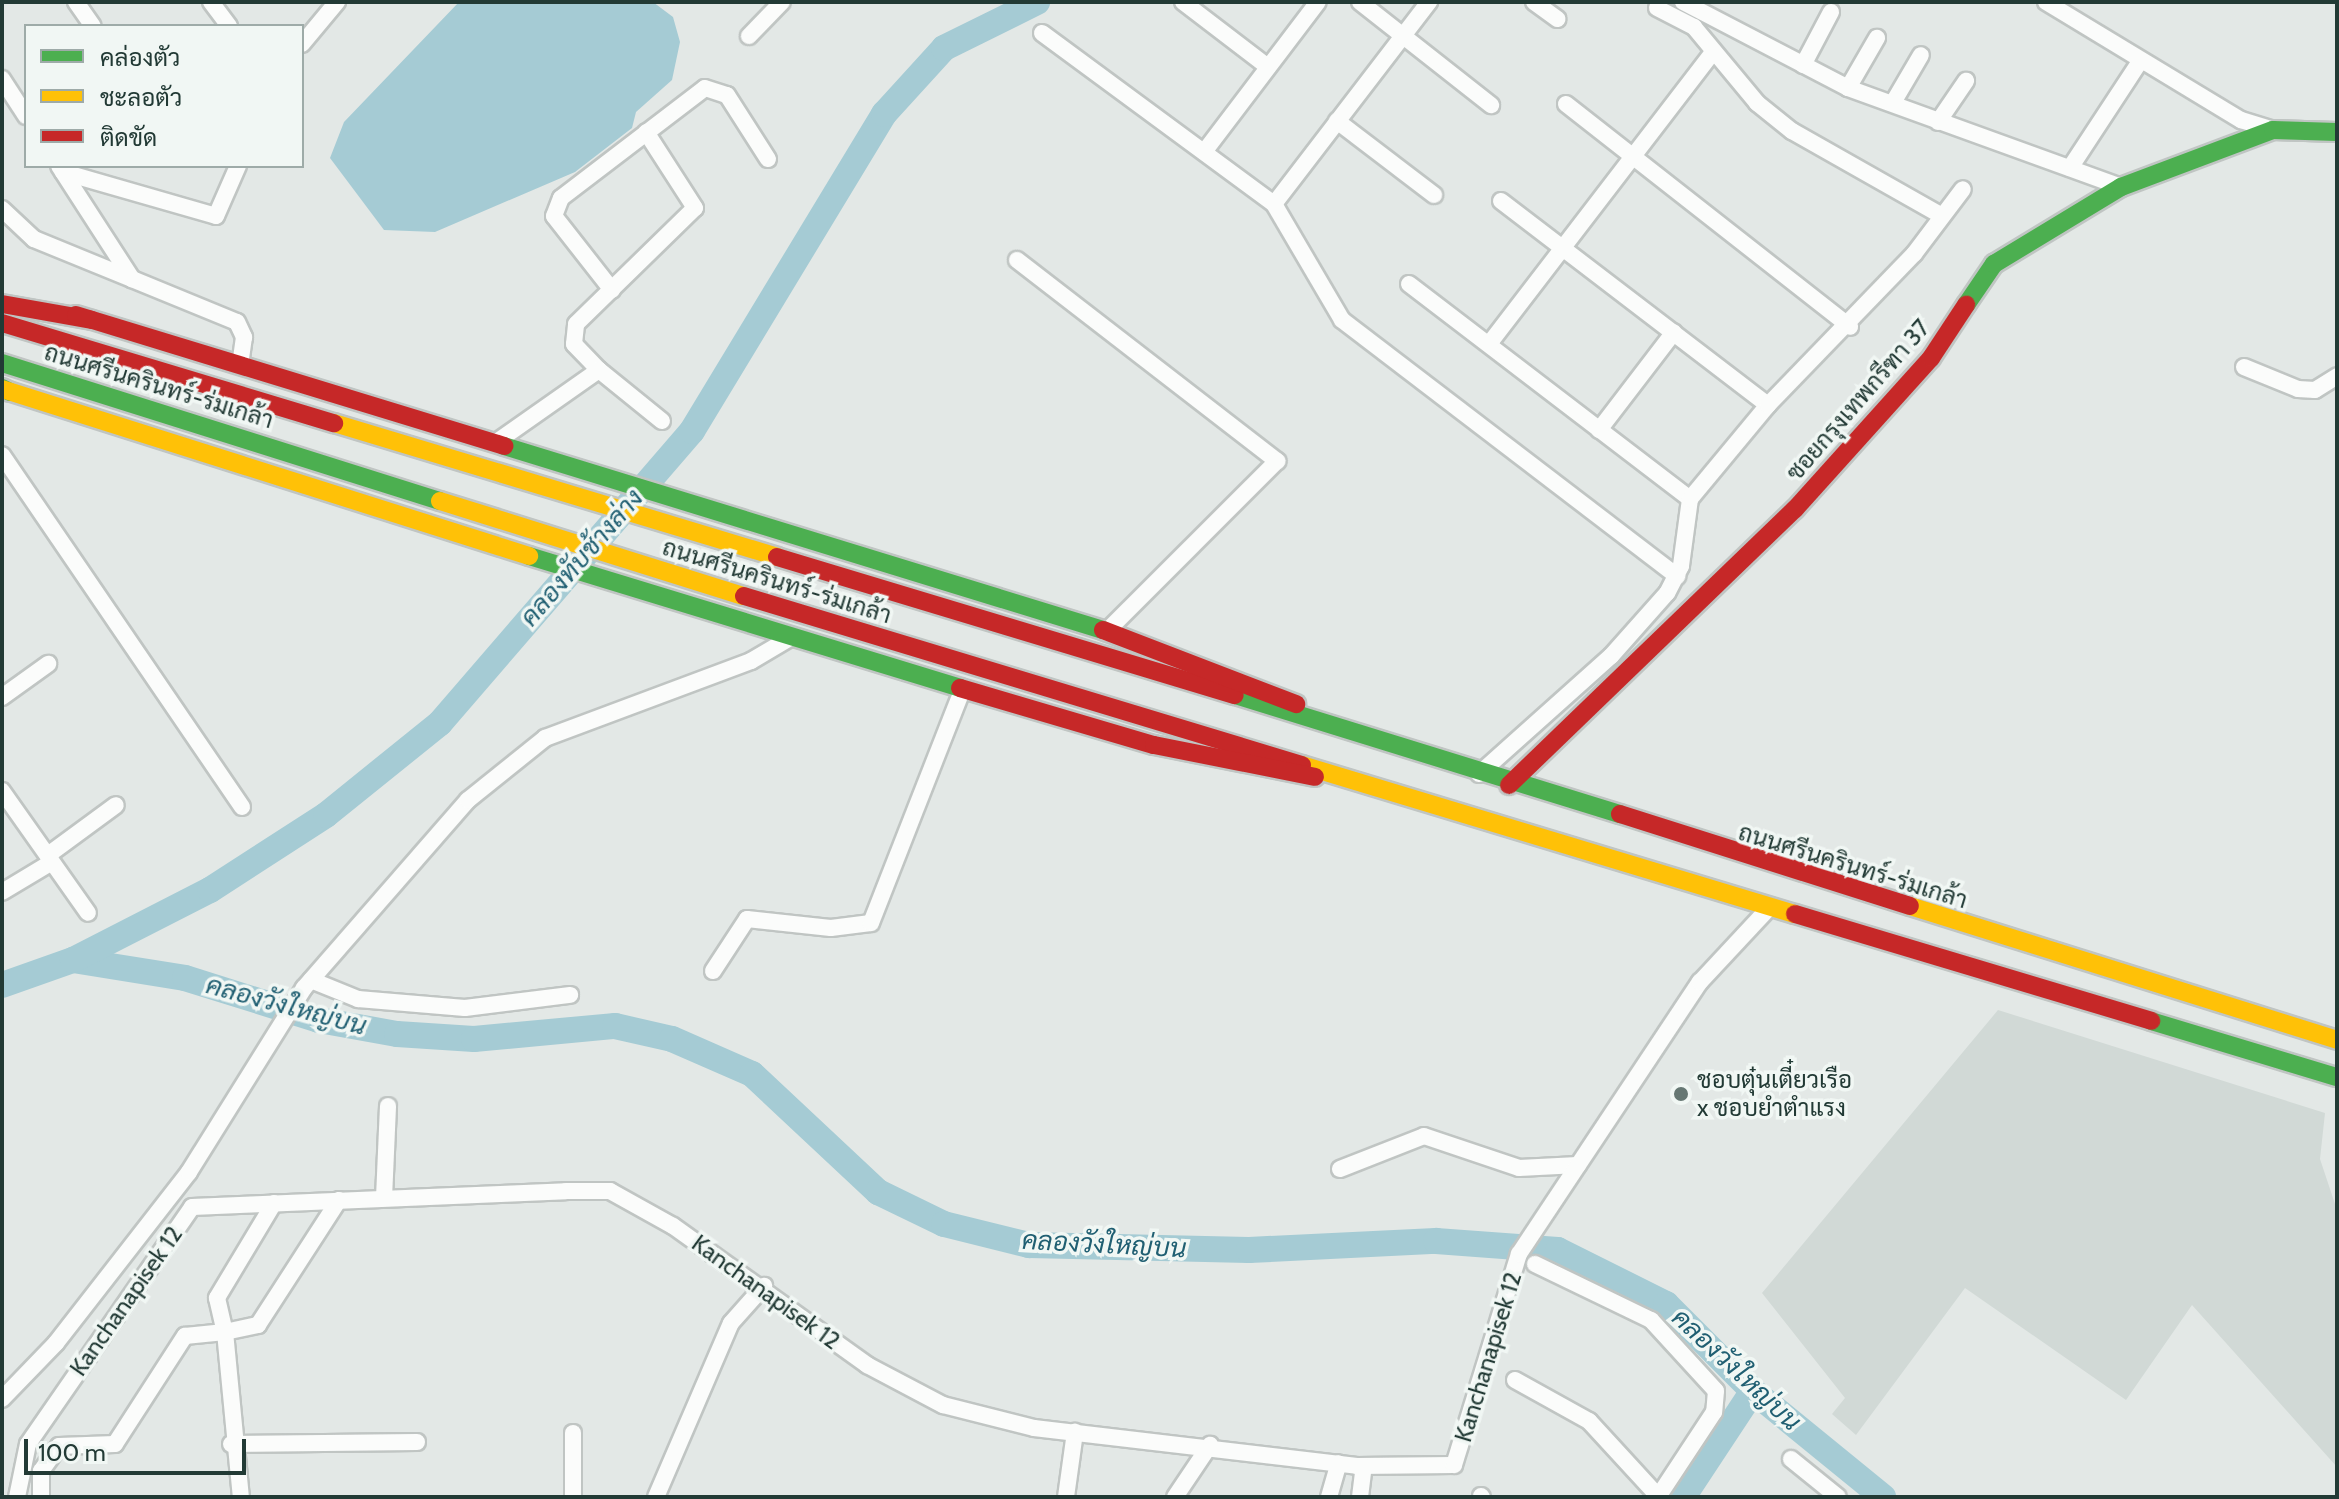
<!DOCTYPE html>
<meta charset="utf-8">
<style>
body{margin:0}
#map{position:relative;width:2339px;height:1499px;overflow:hidden;background:#e3e8e6;font-family:Cabin,Sarabun,sans-serif}
div>[style]{position:absolute}
[style*='--x']{left:calc(var(--x)*1px);top:calc(var(--y)*1px);width:calc(var(--w)*1px);rotate:calc(var(--a)*1deg)}
.built>*{inset:0;background:#d1d9d6}
.water>*{inset:0;background:#a5cbd4}
.river>*{height:26px;margin:-13px;padding:0 13px;transform-origin:13px;border-radius:13px;background:#a5cbd4}
.roads{filter:drop-shadow(2px 0 #c0c5c3) drop-shadow(-2px 0 #c0c5c3) drop-shadow(0 2px #c0c5c3) drop-shadow(0 -2px #c0c5c3)}
.street>*{height:16px;margin:-8px;padding:0 8px;transform-origin:8px;border-radius:8px;background:#fbfcfb}
.fast>*{height:18px;margin:-9px;padding:0 9px;transform-origin:9px;border-radius:9px;background:#4caf50}
.slow>*{height:18px;margin:-9px;padding:0 9px;transform-origin:9px;border-radius:9px;background:#ffc107}
.jam>*{height:18px;margin:-9px;padding:0 9px;transform-origin:9px;border-radius:9px;background:#c62828}
.dots>*{width:22px;height:22px;translate:-50% -50%;box-sizing:border-box;border:4px solid #f1f7f4;border-radius:50%}
span{translate:-50% -50%;white-space:nowrap;text-align:center;line-height:1.15;-webkit-text-stroke:7px #f1f7f4;paint-order:stroke}
.street-label{font-size:24px;color:#223a35}
.poi-label{font-size:24px;color:#223a35}
.left{translate:0 -50%;text-align:left}
.water-label{font-size:26px;color:#205f72;font-style:italic}
.frame{position:absolute;inset:0;border:4px solid #223a35;pointer-events:none}
.legend{position:absolute;left:24px;top:24px;width:280px;height:144px;box-sizing:border-box;background:#f1f7f4;border:2px solid #9eaba8;margin:0;padding:10px 14px;list-style:none;font-size:24px;color:#223a35}
.legend li{display:flex;align-items:center;gap:16px;height:40px}
.legend b{width:40px;border:2px solid #9eaba8}
.scale{position:absolute;left:24px;top:1439px;width:222px;height:36px;box-sizing:border-box;border:4px solid #223a35;border-top:0;padding-left:10px;font-size:24px;line-height:28px;white-space:nowrap;color:#223a35;-webkit-text-stroke:6px #f1f7f4;paint-order:stroke}
</style>
<div id="map">
<div class="built">
<div style="clip-path:polygon(1998px 1010px,2325px 1113px,2320px 1159px,2337px 1210px,2337px 1467px,2192px 1305px,2126px 1400px,1965px 1288px,1856px 1435px,1832px 1414px,1845px 1398px,1762px 1293px)"></div>
</div>
<div class="water">
<div style="clip-path:polygon(459px 2px,653px 2px,673px 17px,680px 42px,672px 80px,636px 112px,632px 128px,575px 172px,435px 232px,384px 230px,330px 158px,344px 122px)"></div>
</div>
<div class="river">
<div style="--x:73;--y:960;--w:113;--a:9.1"></div>
<div style="--x:185;--y:978;--w:140;--a:17.4"></div>
<div style="--x:319;--y:1020;--w:79;--a:10.2"></div>
<div style="--x:397;--y:1034;--w:77;--a:3.7"></div>
<div style="--x:474;--y:1039;--w:142;--a:-5.3"></div>
<div style="--x:615;--y:1026;--w:58;--a:12.8"></div>
<div style="--x:672;--y:1039;--w:87;--a:23.6"></div>
<div style="--x:752;--y:1074;--w:173;--a:43.1"></div>
<div style="--x:878;--y:1192;--w:73;--a:25.9"></div>
<div style="--x:944;--y:1224;--w:88;--a:13.9"></div>
<div style="--x:1029;--y:1245;--w:220;--a:1.3"></div>
<div style="--x:1249;--y:1250;--w:187;--a:-2.8"></div>
<div style="--x:1436;--y:1241;--w:122;--a:4.2"></div>
<div style="--x:1558;--y:1250;--w:121;--a:26.6"></div>
<div style="--x:1666;--y:1304;--w:123;--a:45"></div>
<div style="--x:1753;--y:1391;--w:168;--a:39.2"></div>
<div style="--x:2;--y:985;--w:75;--a:-19.4"></div>
<div style="--x:73;--y:960;--w:154;--a:-27.1"></div>
<div style="--x:210;--y:890;--w:138;--a:-32.9"></div>
<div style="--x:326;--y:815;--w:146;--a:-38.9"></div>
<div style="--x:440;--y:723;--w:386;--a:-49.2"></div>
<div style="--x:692;--y:431;--w:371;--a:-58.8"></div>
<div style="--x:884;--y:114;--w:89;--a:-47.7"></div>
<div style="--x:944;--y:48;--w:104;--a:-26.3"></div>
<div style="--x:1683;--y:1497;--w:127;--a:-56.6"></div>
</div>
<div class="roads">
<div class="street">
<div style="--x:76;--y:2;--w:29;--a:55"></div>
<div style="--x:211;--y:2;--w:30;--a:53"></div>
<div style="--x:1183;--y:2;--w:107;--a:37.4"></div>
<div style="--x:1360;--y:2;--w:167;--a:38.2"></div>
<div style="--x:1534;--y:2;--w:29;--a:36"></div>
<div style="--x:1683;--y:2;--w:186;--a:27.5"></div>
<div style="--x:1848;--y:88;--w:290;--a:19.9"></div>
<div style="--x:2046;--y:2;--w:228;--a:31.2"></div>
<div style="--x:2241;--y:120;--w:34;--a:17"></div>
<div style="--x:1657;--y:8;--w:42;--a:27.2"></div>
<div style="--x:1694;--y:27;--w:99;--a:50.3"></div>
<div style="--x:1757;--y:103;--w:45;--a:38.7"></div>
<div style="--x:1792;--y:131;--w:172;--a:29.5"></div>
<div style="--x:1042;--y:33;--w:288;--a:36.4"></div>
<div style="--x:1274;--y:204;--w:134;--a:59.6"></div>
<div style="--x:1342;--y:320;--w:422;--a:37.4"></div>
<div style="--x:749;--y:36;--w:47;--a:-45.9"></div>
<div style="--x:302;--y:44;--w:55;--a:-50.2"></div>
<div style="--x:1803;--y:65;--w:60;--a:-62.2"></div>
<div style="--x:2;--y:79;--w:44;--a:57"></div>
<div style="--x:1848;--y:88;--w:58;--a:-59.9"></div>
<div style="--x:1894;--y:101;--w:53;--a:-59.6"></div>
<div style="--x:1566;--y:104;--w:361;--a:38.1"></div>
<div style="--x:1337;--y:121;--w:122;--a:37.3"></div>
<div style="--x:1938;--y:122;--w:50;--a:-55.7"></div>
<div style="--x:1204;--y:152;--w:188;--a:-52.8"></div>
<div style="--x:59;--y:166;--w:135;--a:57.1"></div>
<div style="--x:132;--y:279;--w:113;--a:22.3"></div>
<div style="--x:237;--y:322;--w:17;--a:65"></div>
<div style="--x:244;--y:337;--w:28;--a:98"></div>
<div style="--x:2070;--y:168;--w:129;--a:-56.7"></div>
<div style="--x:63;--y:172;--w:159;--a:16"></div>
<div style="--x:216;--y:216;--w:55;--a:-66.3"></div>
<div style="--x:1501;--y:201;--w:336;--a:37.4"></div>
<div style="--x:1274;--y:204;--w:255;--a:-52.5"></div>
<div style="--x:2;--y:209;--w:44;--a:43.2"></div>
<div style="--x:34;--y:239;--w:106;--a:22.2"></div>
<div style="--x:1017;--y:260;--w:329;--a:37.7"></div>
<div style="--x:1277;--y:461;--w:242;--a:135"></div>
<div style="--x:1409;--y:284;--w:354;--a:37.4"></div>
<div style="--x:1690;--y:499;--w:68;--a:97.7"></div>
<div style="--x:1681;--y:566;--w:30;--a:117"></div>
<div style="--x:1667;--y:593;--w:84;--a:131.6"></div>
<div style="--x:1611;--y:656;--w:177;--a:138.2"></div>
<div style="--x:612;--y:290;--w:94;--a:-128.1"></div>
<div style="--x:554;--y:216;--w:19;--a:-69"></div>
<div style="--x:561;--y:198;--w:181;--a:-37.4"></div>
<div style="--x:705;--y:88;--w:23;--a:18"></div>
<div style="--x:727;--y:95;--w:76;--a:57.4"></div>
<div style="--x:1489;--y:344;--w:369;--a:-52.5"></div>
<div style="--x:2244;--y:367;--w:58;--a:22.2"></div>
<div style="--x:2298;--y:389;--w:17;--a:3"></div>
<div style="--x:2315;--y:390;--w:26;--a:-32"></div>
<div style="--x:599;--y:370;--w:36;--a:-134"></div>
<div style="--x:574;--y:344;--w:20;--a:-84"></div>
<div style="--x:576;--y:324;--w:166;--a:-44.3"></div>
<div style="--x:695;--y:208;--w:90;--a:-122.8"></div>
<div style="--x:1599;--y:430;--w:123;--a:-52.6"></div>
<div style="--x:495;--y:443;--w:127;--a:-35.1"></div>
<div style="--x:599;--y:370;--w:81;--a:39"></div>
<div style="--x:2;--y:455;--w:426;--a:55.7"></div>
<div style="--x:1690;--y:499;--w:122;--a:-50.3"></div>
<div style="--x:1768;--y:405;--w:210;--a:-46"></div>
<div style="--x:1914;--y:254;--w:81;--a:-53"></div>
<div style="--x:2;--y:697;--w:57;--a:-35.7"></div>
<div style="--x:2;--y:791;--w:149;--a:54.8"></div>
<div style="--x:48;--y:855;--w:84;--a:-36.3"></div>
<div style="--x:2;--y:892;--w:58;--a:-31"></div>
<div style="--x:713;--y:971;--w:62;--a:-56.8"></div>
<div style="--x:747;--y:919;--w:84;--a:6.1"></div>
<div style="--x:831;--y:928;--w:40;--a:-7.1"></div>
<div style="--x:871;--y:923;--w:252;--a:-68.6"></div>
<div style="--x:311;--y:980;--w:51;--a:22"></div>
<div style="--x:358;--y:999;--w:107;--a:4.8"></div>
<div style="--x:465;--y:1008;--w:106;--a:-7.1"></div>
<div style="--x:1340;--y:1169;--w:90;--a:-21.4"></div>
<div style="--x:1424;--y:1136;--w:100;--a:18.6"></div>
<div style="--x:1519;--y:1168;--w:59;--a:-2.9"></div>
<div style="--x:384;--y:1198;--w:92;--a:-87.5"></div>
<div style="--x:274;--y:1203;--w:111;--a:121"></div>
<div style="--x:217;--y:1298;--w:35;--a:77"></div>
<div style="--x:225;--y:1332;--w:34;--a:-12"></div>
<div style="--x:258;--y:1325;--w:149;--a:-57.1"></div>
<div style="--x:1535;--y:1264;--w:129;--a:25.8"></div>
<div style="--x:1651;--y:1320;--w:96;--a:47.5"></div>
<div style="--x:1716;--y:1391;--w:21;--a:95"></div>
<div style="--x:1714;--y:1412;--w:102;--a:123.4"></div>
<div style="--x:1515;--y:1380;--w:85;--a:29"></div>
<div style="--x:1589;--y:1421;--w:103;--a:47.4"></div>
<div style="--x:2;--y:1399;--w:78;--a:-46"></div>
<div style="--x:56;--y:1343;--w:217;--a:-52.1"></div>
<div style="--x:189;--y:1172;--w:217;--a:-58"></div>
<div style="--x:304;--y:988;--w:249;--a:-48.9"></div>
<div style="--x:468;--y:800;--w:99;--a:-38.8"></div>
<div style="--x:545;--y:738;--w:220;--a:-20.5"></div>
<div style="--x:751;--y:661;--w:45;--a:-30.5"></div>
<div style="--x:573;--y:1433;--w:64;--a:90"></div>
<div style="--x:231;--y:1444;--w:186;--a:-0.6"></div>
<div style="--x:1791;--y:1459;--w:60;--a:39"></div>
<div style="--x:1481;--y:1496;--w:1;--a:45"></div>
<div style="--x:17;--y:1497;--w:54;--a:-78.3"></div>
<div style="--x:28;--y:1444;--w:288;--a:-55.3"></div>
<div style="--x:192;--y:1207;--w:374;--a:-2.4"></div>
<div style="--x:566;--y:1191;--w:44;--a:0"></div>
<div style="--x:610;--y:1191;--w:72;--a:29.1"></div>
<div style="--x:673;--y:1226;--w:239;--a:35.6"></div>
<div style="--x:867;--y:1365;--w:86;--a:27.8"></div>
<div style="--x:943;--y:1405;--w:94;--a:14.2"></div>
<div style="--x:1034;--y:1428;--w:325;--a:6.7"></div>
<div style="--x:1357;--y:1466;--w:97;--a:-0.6"></div>
<div style="--x:1454;--y:1465;--w:221;--a:-72.9"></div>
<div style="--x:1519;--y:1254;--w:327;--a:-56.4"></div>
<div style="--x:1700;--y:982;--w:103;--a:-47"></div>
<div style="--x:41;--y:1497;--w:26;--a:-90"></div>
<div style="--x:41;--y:1471;--w:31;--a:-54"></div>
<div style="--x:59;--y:1446;--w:56;--a:-2"></div>
<div style="--x:115;--y:1444;--w:129;--a:-57.1"></div>
<div style="--x:185;--y:1336;--w:40;--a:-5.7"></div>
<div style="--x:225;--y:1332;--w:166;--a:84.5"></div>
<div style="--x:656;--y:1497;--w:189;--a:-66.7"></div>
<div style="--x:731;--y:1323;--w:50;--a:-48.3"></div>
<div style="--x:1066;--y:1497;--w:66;--a:-82.1"></div>
<div style="--x:1175;--y:1497;--w:63;--a:-56.1"></div>
<div style="--x:1329;--y:1497;--w:35;--a:-74"></div>
<div style="--x:1360;--y:1497;--w:31;--a:-83"></div>
</div>
<div class="fast">
<div style="--x:1966;--y:305;--w:50;--a:-55.7"></div>
<div style="--x:1994;--y:264;--w:149;--a:-31.2"></div>
<div style="--x:2121;--y:187;--w:162;--a:-20.6"></div>
<div style="--x:2273;--y:130;--w:64;--a:1.8"></div>
<div style="--x:2;--y:363;--w:459;--a:17.5"></div>
<div style="--x:2;--y:388;--w:9;--a:27"></div>
<div style="--x:504;--y:446;--w:627;--a:17.08"></div>
<div style="--x:529;--y:556;--w:451;--a:17"></div>
<div style="--x:1235;--y:695;--w:403;--a:17.2"></div>
<div style="--x:2151;--y:1021;--w:194;--a:16.8"></div>
</div>
<div class="slow">
<div style="--x:2;--y:389;--w:553;--a:17.58"></div>
<div style="--x:334;--y:423;--w:463;--a:16.8"></div>
<div style="--x:440;--y:501;--w:318;--a:17.4"></div>
<div style="--x:1302;--y:765;--w:515;--a:16.82"></div>
<div style="--x:1910;--y:906;--w:448;--a:17.4"></div>
</div>
<div class="jam">
<div style="--x:2;--y:304;--w:91;--a:10.1"></div>
<div style="--x:76;--y:315;--w:448;--a:17"></div>
<div style="--x:2;--y:323;--w:347;--a:16.8"></div>
<div style="--x:777;--y:557;--w:478;--a:16.8"></div>
<div style="--x:744;--y:596;--w:583;--a:16.85"></div>
<div style="--x:1103;--y:630;--w:207;--a:21"></div>
<div style="--x:960;--y:688;--w:202;--a:16.4"></div>
<div style="--x:1154;--y:745;--w:164;--a:11.2"></div>
<div style="--x:1509;--y:785;--w:397;--a:-44"></div>
<div style="--x:1795;--y:509;--w:203;--a:-48"></div>
<div style="--x:1931;--y:358;--w:64;--a:-56.6"></div>
<div style="--x:1620;--y:814;--w:304;--a:17.6"></div>
<div style="--x:1795;--y:914;--w:372;--a:16.7"></div>
</div>
</div>
<div class="dots">
<div style="left:1681px;top:1094px;background:#667773"></div>
</div>
<div class="street-label">
<span style="left:159px;top:386px;rotate:17deg">ถนนศรีนครินทร์-ร่มเกล้า</span>
<span style="left:1858px;top:400px;rotate:-49deg">ซอยกรุงเทพกรีฑา 37</span>
<span style="left:777px;top:581px;rotate:17deg">ถนนศรีนครินทร์-ร่มเกล้า</span>
<span style="left:1853px;top:866px;rotate:17deg">ถนนศรีนครินทร์-ร่มเกล้า</span>
<span style="left:766px;top:1292px;rotate:36deg">Kanchanapisek 12</span>
<span style="left:126px;top:1301px;rotate:-55deg">Kanchanapisek 12</span>
<span style="left:1488px;top:1357px;rotate:-73deg">Kanchanapisek 12</span>
</div>
<div class="poi-label">
<span class="left" style="left:1697px;top:1094px">ชอบตุ๋นเตี๋ยวเรือ<br>x ชอบยำตำแรง</span>
</div>
<div class="water-label">
<span style="left:582px;top:558px;rotate:-49deg">คลองทับช้างล่าง</span>
<span style="left:286px;top:1006px;rotate:15deg">คลองวังใหญ่บน</span>
<span style="left:1104px;top:1245px;rotate:3deg">คลองวังใหญ่บน</span>
<span style="left:1736px;top:1370px;rotate:43deg">คลองวังใหญ่บน</span>
</div>
<div class="frame"></div>
<ul class="legend">
<li><b style="height:10px;background:#4caf50"></b>คล่องตัว</li>
<li><b style="height:10px;background:#ffc107"></b>ชะลอตัว</li>
<li><b style="height:10px;background:#c62828"></b>ติดขัด</li>
</ul>
<div class="scale">100 m</div>
</div>
